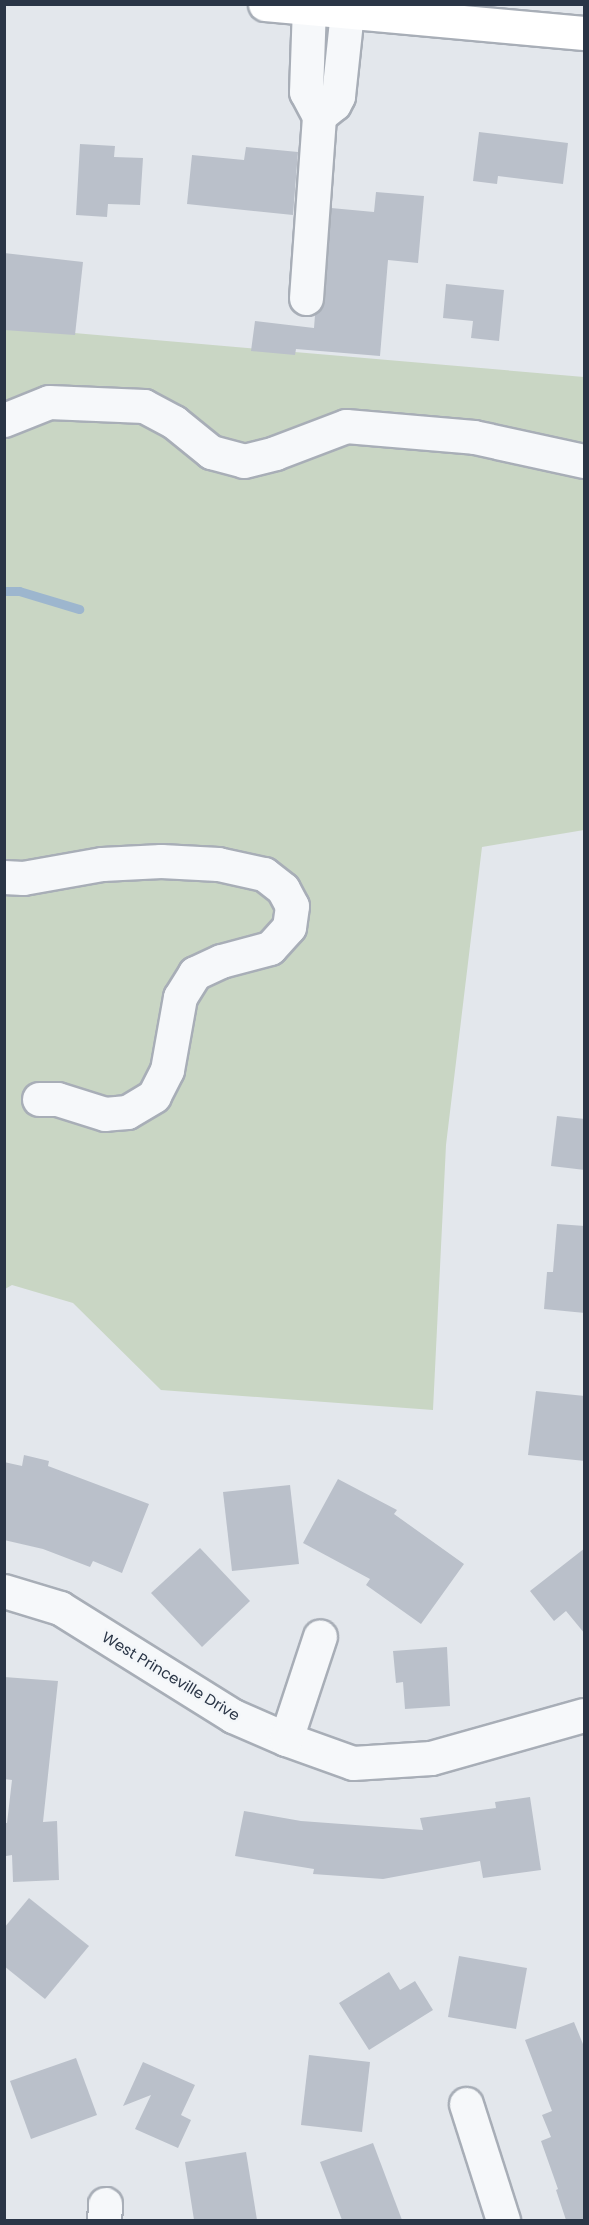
<!DOCTYPE html>
<style>
body{margin:0}
#map{position:relative;width:589px;height:2225px;overflow:hidden;background:#e3e7ec;font-family:Poppins,sans-serif}
div>[style]{position:absolute}
[style*='--x']{left:calc(var(--x)*1px);top:calc(var(--y)*1px);width:calc(var(--w)*1px);rotate:calc(var(--a)*1deg)}
.green>*{inset:0;background:#c9d6c4}
.stream>*{height:9px;margin:-4.5px;padding:0 4.5px;transform-origin:4.5px;border-radius:4.5px;background:#9db6ce}
.building>*{inset:0;background:#bac0ca}
.roads{filter:drop-shadow(2px 0 #a8aeb7) drop-shadow(-2px 0 #a8aeb7) drop-shadow(0 2px #a8aeb7) drop-shadow(0 -2px #a8aeb7)}
.minor>*{height:33px;margin:-16.5px;padding:0 16.5px;transform-origin:16.5px;border-radius:16.5px;background:#f6f8fa}
.major>*{height:33px;margin:-16.5px;padding:0 16.5px;transform-origin:16.5px;border-radius:16.5px;background:#fff}
span{translate:-50% -50%;white-space:nowrap;text-align:center;line-height:1.15;-webkit-text-stroke:5px #f3f6f9;paint-order:stroke}
.street-label{font-size:15px;color:#2a3546}
.frame{position:absolute;inset:0;border:6px solid #2a3546;pointer-events:none}
</style>
<div id="map">
<div class="green">
<div style="clip-path:polygon(5px 327px,584px 377px,584px 830px,482px 847px,446px 1145px,433px 1410px,161px 1390px,73px 1303px,12px 1285px,5px 1289px)"></div>
</div>
<div class="stream">
<div style="--x:4;--y:591;--w:15;--a:0"></div>
<div style="--x:19;--y:591;--w:63;--a:16.7"></div>
</div>
<div class="building">
<div style="clip-path:polygon(479px 132px,568px 143px,563px 184px,498px 176px,497px 184px,473px 181px)"></div>
<div style="clip-path:polygon(80px 144px,115px 146px,114px 157px,143px 158px,140px 205px,108px 204px,107px 217px,76px 215px)"></div>
<div style="clip-path:polygon(246px 147px,298px 152px,293px 215px,187px 204px,192px 155px,244px 160px)"></div>
<div style="clip-path:polygon(376px 192px,424px 196px,418px 263px,388px 260px,380px 356px,296px 349px,295px 355px,251px 351px,255px 321px,314px 328px,315px 315px,322px 308px,325px 299px,331px 208px,374px 212px)"></div>
<div style="clip-path:polygon(4px 253px,83px 262px,75px 335px,4px 330px)"></div>
<div style="clip-path:polygon(446px 284px,504px 290px,499px 341px,471px 338px,473px 321px,443px 318px)"></div>
<div style="clip-path:polygon(557px 1116px,585px 1119px,585px 1170px,551px 1166px)"></div>
<div style="clip-path:polygon(557px 1224px,585px 1226px,585px 1313px,544px 1309px,547px 1272px,553px 1272px)"></div>
<div style="clip-path:polygon(536px 1391px,585px 1396px,585px 1461px,528px 1455px)"></div>
<div style="clip-path:polygon(24px 1455px,49px 1461px,48px 1466px,149px 1504px,122px 1573px,93px 1561px,90px 1567px,43px 1549px,4px 1540px,4px 1462px,22px 1466px)"></div>
<div style="clip-path:polygon(338px 1479px,397px 1510px,394px 1514px,464px 1564px,421px 1624px,366px 1585px,370px 1579px,303px 1543px)"></div>
<div style="clip-path:polygon(290px 1485px,299px 1564px,232px 1571px,223px 1492px)"></div>
<div style="clip-path:polygon(200px 1548px,250px 1601px,202px 1647px,151px 1593px)"></div>
<div style="clip-path:polygon(585px 1548px,585px 1634px,566px 1611px,554px 1621px,530px 1591px)"></div>
<div style="clip-path:polygon(447px 1647px,450px 1706px,405px 1709px,403px 1682px,396px 1683px,393px 1651px)"></div>
<div style="clip-path:polygon(4px 1677px,58px 1681px,43px 1822px,57px 1821px,59px 1880px,13px 1882px,12px 1855px,6px 1856px,4px 1823px,7px 1823px,12px 1780px,4px 1779px)"></div>
<div style="clip-path:polygon(530px 1797px,541px 1870px,483px 1878px,480px 1861px,383px 1879px,313px 1874px,314px 1869px,235px 1856px,244px 1811px,301px 1821px,423px 1830px,420px 1818px,496px 1808px,495px 1802px)"></div>
<div style="clip-path:polygon(29px 1898px,89px 1946px,45px 1999px,4px 1966px,4px 1928px)"></div>
<div style="clip-path:polygon(459px 1956px,527px 1968px,516px 2029px,448px 2017px)"></div>
<div style="clip-path:polygon(389px 1972px,400px 1990px,415px 1981px,433px 2010px,369px 2050px,339px 2003px)"></div>
<div style="clip-path:polygon(574px 2022px,585px 2049px,585px 2220px,566px 2220px,556px 2190px,558px 2189px,541px 2141px,551px 2137px,542px 2115px,552px 2111px,525px 2040px)"></div>
<div style="clip-path:polygon(309px 2055px,370px 2062px,362px 2132px,301px 2125px)"></div>
<div style="clip-path:polygon(76px 2058px,97px 2115px,31px 2139px,10px 2081px)"></div>
<div style="clip-path:polygon(143px 2062px,195px 2085px,181px 2115px,191px 2120px,178px 2148px,135px 2129px,151px 2095px,123px 2106px)"></div>
<div style="clip-path:polygon(373px 2143px,402px 2220px,342px 2220px,320px 2162px)"></div>
<div style="clip-path:polygon(246px 2152px,257px 2220px,194px 2220px,185px 2162px)"></div>
</div>
<div class="roads">
<div class="minor">
<div style="--x:319;--y:116;--w:19;--a:-39"></div>
<div style="--x:334;--y:104;--w:9;--a:-63"></div>
<div style="--x:338;--y:96;--w:84;--a:-83.9"></div>
<div style="--x:306;--y:298;--w:182;--a:-85.9"></div>
<div style="--x:319;--y:116;--w:27;--a:-118"></div>
<div style="--x:306;--y:92;--w:84;--a:-88"></div>
<div style="--x:4;--y:420;--w:48;--a:-21.8"></div>
<div style="--x:49;--y:402;--w:95;--a:2.4"></div>
<div style="--x:144;--y:406;--w:34;--a:28"></div>
<div style="--x:174;--y:422;--w:48;--a:39"></div>
<div style="--x:211;--y:452;--w:34;--a:15"></div>
<div style="--x:244;--y:461;--w:32;--a:-14"></div>
<div style="--x:275;--y:453;--w:76;--a:-20.8"></div>
<div style="--x:346;--y:426;--w:128;--a:4.9"></div>
<div style="--x:474;--y:437;--w:113;--a:12.3"></div>
<div style="--x:4;--y:877;--w:19;--a:3"></div>
<div style="--x:23;--y:878;--w:80;--a:-10"></div>
<div style="--x:102;--y:864;--w:59;--a:-2.9"></div>
<div style="--x:161;--y:861;--w:57;--a:3"></div>
<div style="--x:218;--y:864;--w:47;--a:12.3"></div>
<div style="--x:264;--y:874;--w:24;--a:38"></div>
<div style="--x:283;--y:889;--w:19;--a:62"></div>
<div style="--x:292;--y:906;--w:21;--a:98"></div>
<div style="--x:289;--y:927;--w:28;--a:132"></div>
<div style="--x:270;--y:948;--w:51;--a:165.1"></div>
<div style="--x:221;--y:961;--w:29;--a:155"></div>
<div style="--x:195;--y:973;--w:28;--a:122"></div>
<div style="--x:180;--y:997;--w:74;--a:100.1"></div>
<div style="--x:167;--y:1070;--w:29;--a:117"></div>
<div style="--x:154;--y:1096;--w:31;--a:149"></div>
<div style="--x:127;--y:1112;--w:22;--a:175"></div>
<div style="--x:105;--y:1114;--w:50;--a:-162.6"></div>
<div style="--x:57;--y:1099;--w:18;--a:180"></div>
<div style="--x:4;--y:1591;--w:59;--a:16.9"></div>
<div style="--x:60;--y:1608;--w:204;--a:32"></div>
<div style="--x:233;--y:1716;--w:58;--a:23.5"></div>
<div style="--x:286;--y:1739;--w:71;--a:19.7"></div>
<div style="--x:353;--y:1763;--w:78;--a:-3.7"></div>
<div style="--x:431;--y:1758;--w:159;--a:-15.7"></div>
<div style="--x:286;--y:1739;--w:108;--a:-71.7"></div>
<div style="--x:466;--y:2104;--w:122;--a:72.3"></div>
<div style="--x:104;--y:2220;--w:16;--a:-86"></div>
</div>
<div class="major">
<div style="--x:265;--y:4;--w:320;--a:5.2"></div>
</div>
</div>
<div class="street-label">
<span style="left:171px;top:1676px;rotate:31deg">West Princeville Drive</span>
</div>
<div class="frame"></div>
</div>
